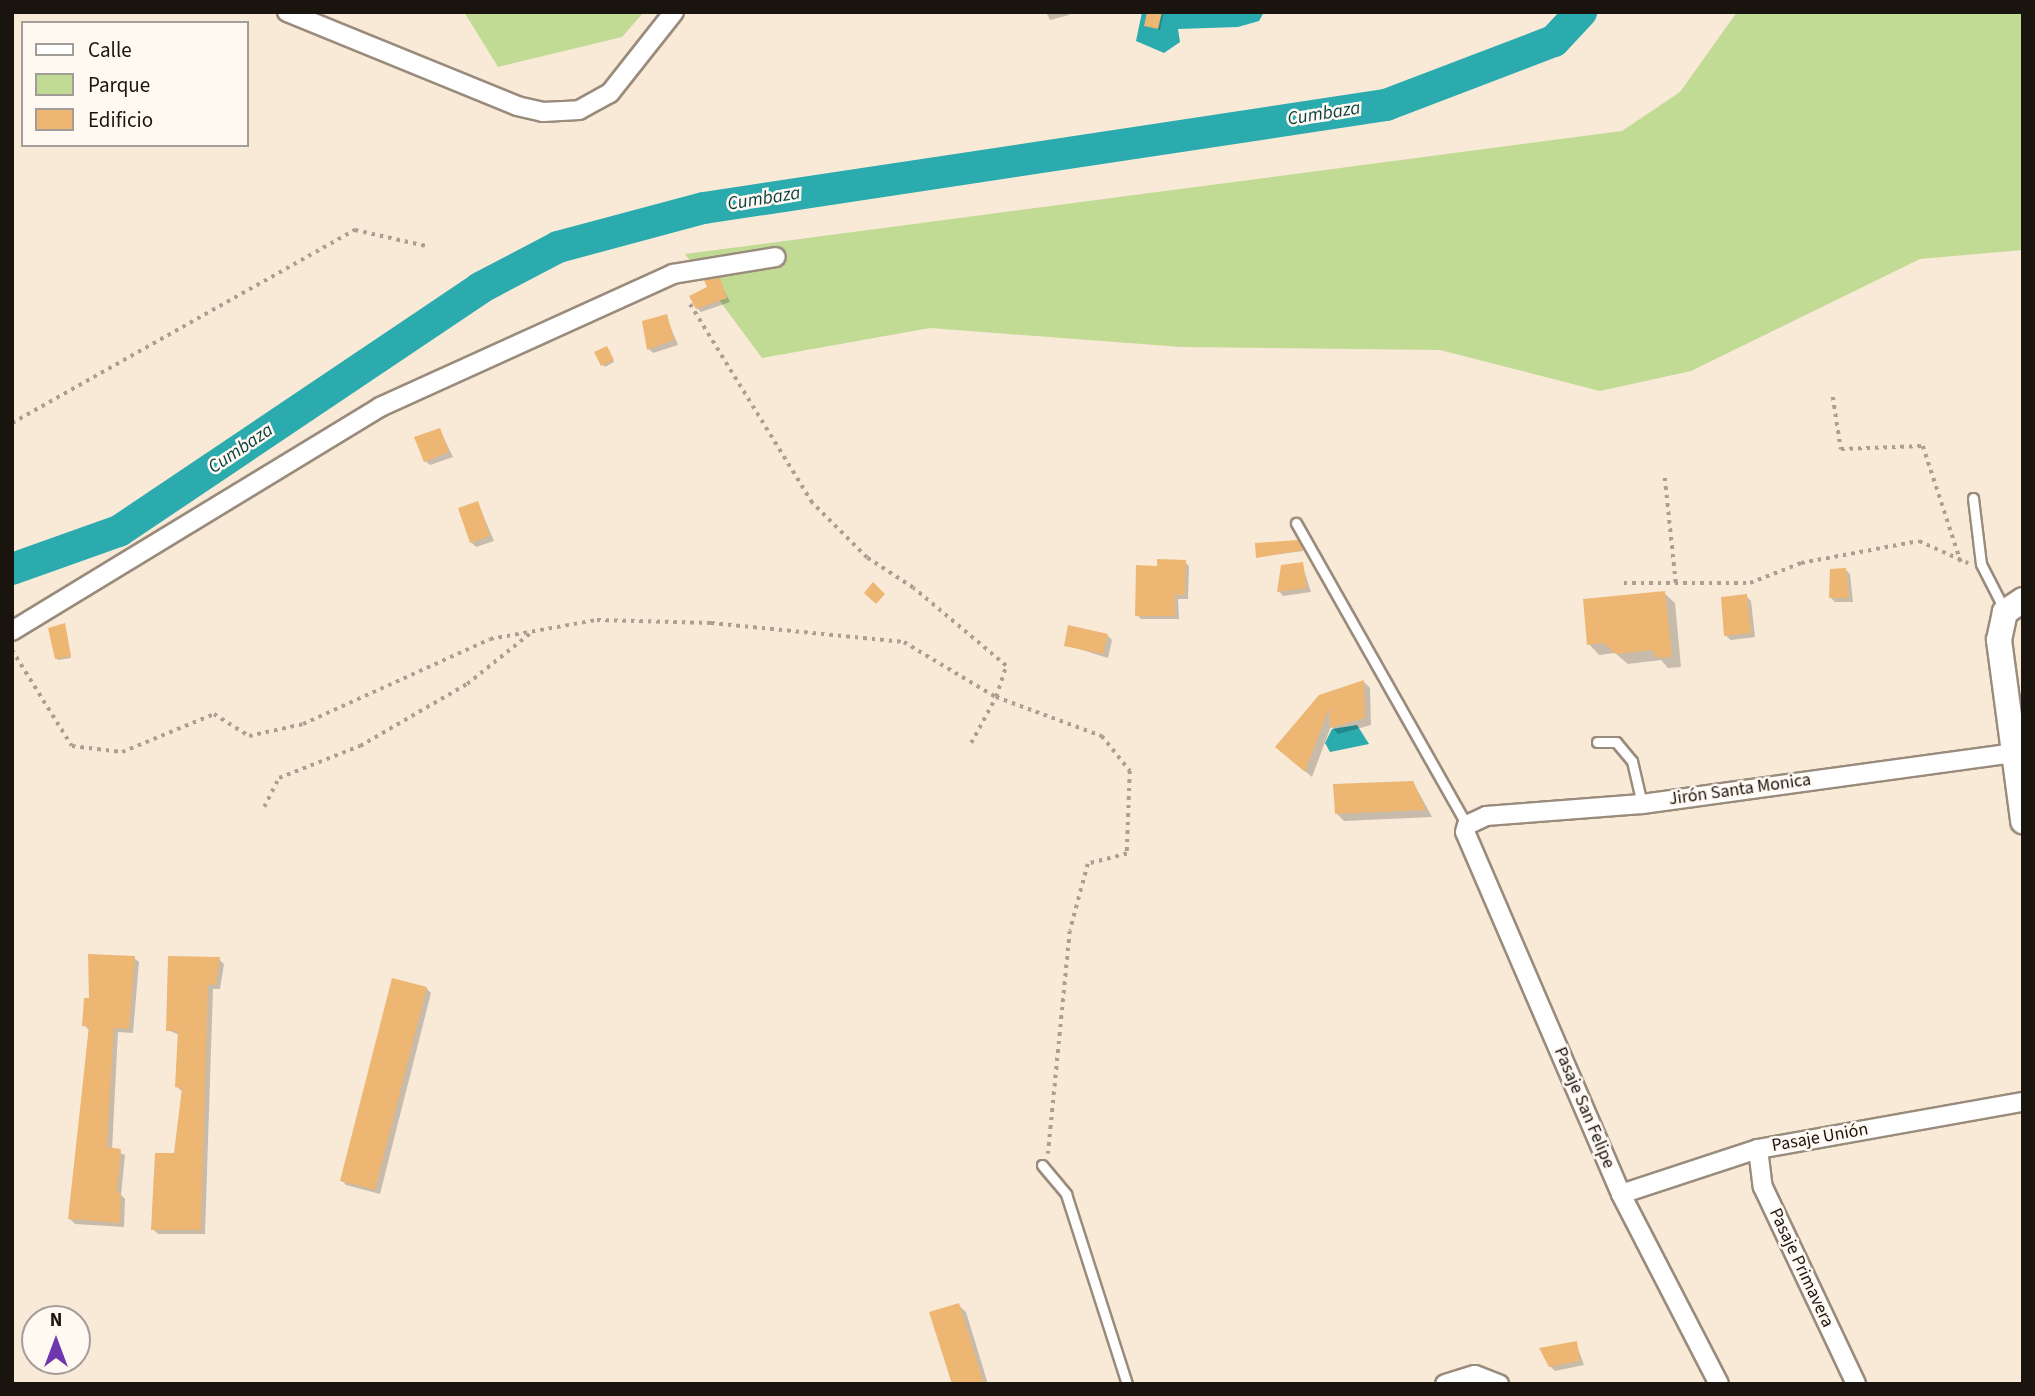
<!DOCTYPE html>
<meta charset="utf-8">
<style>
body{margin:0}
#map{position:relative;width:2035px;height:1396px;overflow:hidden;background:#f9ead8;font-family:"Source Sans 3",sans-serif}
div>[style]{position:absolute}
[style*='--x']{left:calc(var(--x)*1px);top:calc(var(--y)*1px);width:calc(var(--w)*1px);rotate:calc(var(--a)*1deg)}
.green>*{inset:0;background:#c1db95}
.water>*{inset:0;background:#2babae}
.shadow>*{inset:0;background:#0003}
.river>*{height:32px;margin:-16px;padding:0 16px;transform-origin:16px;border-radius:16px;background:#2babae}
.building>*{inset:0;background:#edb673}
.path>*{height:3.5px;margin-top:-1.75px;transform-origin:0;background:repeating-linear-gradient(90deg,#aa9f91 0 3.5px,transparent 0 8.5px)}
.roads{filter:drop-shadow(2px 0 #9a8c7c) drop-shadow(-2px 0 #9a8c7c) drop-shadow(0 2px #9a8c7c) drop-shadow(0 -2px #9a8c7c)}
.lane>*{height:9px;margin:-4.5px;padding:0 4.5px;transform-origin:4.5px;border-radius:4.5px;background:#fff}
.street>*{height:18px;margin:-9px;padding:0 9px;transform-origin:9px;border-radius:9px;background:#fff}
.secondary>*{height:24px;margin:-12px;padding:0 12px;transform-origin:12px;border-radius:12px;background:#fff}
span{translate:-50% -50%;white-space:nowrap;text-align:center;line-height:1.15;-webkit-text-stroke:5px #fff9f2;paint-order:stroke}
.street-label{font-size:18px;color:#19140e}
.water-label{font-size:19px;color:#063f41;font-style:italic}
.frame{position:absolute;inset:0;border:14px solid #19140e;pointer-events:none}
.legend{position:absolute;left:21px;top:21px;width:228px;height:126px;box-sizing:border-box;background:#fff9f2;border:2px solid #a39d97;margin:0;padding:9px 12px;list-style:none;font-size:21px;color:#19140e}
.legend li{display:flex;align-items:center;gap:14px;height:35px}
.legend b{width:35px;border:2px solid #a39d97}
.north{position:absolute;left:21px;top:1305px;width:70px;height:70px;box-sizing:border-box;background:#fff9f2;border:2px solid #a39d97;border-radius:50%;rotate:0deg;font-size:19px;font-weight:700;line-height:28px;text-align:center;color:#19140e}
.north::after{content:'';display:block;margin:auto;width:24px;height:32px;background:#6f37ad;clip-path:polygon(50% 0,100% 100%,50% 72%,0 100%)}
</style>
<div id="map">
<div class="green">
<div style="clip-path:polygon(464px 12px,644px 12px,622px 37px,498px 67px)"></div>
<div style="clip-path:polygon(1737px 12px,2023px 12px,2023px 250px,1920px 259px,1691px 371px,1600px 391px,1440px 350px,1181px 347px,930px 328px,762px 358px,685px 254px,1622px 131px,1680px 92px)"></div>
</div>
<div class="water">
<div style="clip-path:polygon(1142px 12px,1264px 12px,1259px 21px,1238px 27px,1178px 29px,1180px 42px,1164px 53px,1136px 41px)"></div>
<div style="clip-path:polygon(1357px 725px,1369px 744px,1330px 752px,1325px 743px,1332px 729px)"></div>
</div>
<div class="shadow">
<div style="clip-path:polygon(1046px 12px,1069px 12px,1069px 15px,1050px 20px)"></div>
<div style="clip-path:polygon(1149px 12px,1164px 12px,1160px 30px,1146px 26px)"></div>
<div style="clip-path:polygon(719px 280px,730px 302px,701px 312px,697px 308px)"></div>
<div style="clip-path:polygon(666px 316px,678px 345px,653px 353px,649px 349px)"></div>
<div style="clip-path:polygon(609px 350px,614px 362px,605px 367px,603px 365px)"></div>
<div style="clip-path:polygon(440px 430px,453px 457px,430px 465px,425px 461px)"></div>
<div style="clip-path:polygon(478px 503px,494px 541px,476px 547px,471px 542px)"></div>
<div style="clip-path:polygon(1299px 544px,1303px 551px,1258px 557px)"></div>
<div style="clip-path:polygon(1185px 562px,1189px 566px,1188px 599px,1178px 599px,1179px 619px,1141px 619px,1137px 615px,1159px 567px)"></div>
<div style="clip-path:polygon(1302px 564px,1311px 592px,1283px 596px,1279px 591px)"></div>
<div style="clip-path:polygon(1845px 569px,1850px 574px,1853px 602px,1835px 602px,1830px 597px)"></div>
<div style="clip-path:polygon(1664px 593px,1675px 603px,1681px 667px,1668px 668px,1661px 660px,1628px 664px,1615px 653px,1599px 655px,1589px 644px)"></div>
<div style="clip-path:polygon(1746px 596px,1751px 601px,1755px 637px,1731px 640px,1726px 636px)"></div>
<div style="clip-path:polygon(65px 625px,71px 658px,58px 660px,56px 658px)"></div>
<div style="clip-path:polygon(1107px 635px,1112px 640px,1108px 658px,1066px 645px)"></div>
<div style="clip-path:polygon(1364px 682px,1370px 688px,1371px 725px,1338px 734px,1331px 726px,1312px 777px,1284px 753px,1320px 697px)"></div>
<div style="clip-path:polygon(1413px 782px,1432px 817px,1344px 821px,1336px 813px)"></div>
<div style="clip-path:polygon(134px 958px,139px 962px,133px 1033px,118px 1032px,112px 1150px,125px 1155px,121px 1195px,125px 1199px,124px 1227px,75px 1224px,70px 1219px,89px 1030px,84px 1025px,90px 1000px)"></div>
<div style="clip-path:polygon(219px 959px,224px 964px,220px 989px,213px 989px,205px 1234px,158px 1234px,153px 1229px,176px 1154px,183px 1092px,177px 1087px,179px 1035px,168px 1030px)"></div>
<div style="clip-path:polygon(426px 988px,431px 993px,380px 1194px,346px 1185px,342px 1180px)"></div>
<div style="clip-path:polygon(958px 1305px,966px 1312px,988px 1384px,954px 1384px)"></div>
<div style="clip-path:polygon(1576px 1343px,1584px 1365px,1555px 1371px,1550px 1366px)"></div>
</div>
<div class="river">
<div style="--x:12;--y:569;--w:114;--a:-19.6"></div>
<div style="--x:119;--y:531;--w:435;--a:-33.9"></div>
<div style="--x:480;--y:288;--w:88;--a:-27.7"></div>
<div style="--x:558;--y:247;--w:151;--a:-15"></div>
<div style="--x:704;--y:208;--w:690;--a:-8.59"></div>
<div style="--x:1386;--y:105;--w:180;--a:-20.9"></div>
<div style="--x:1554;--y:41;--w:40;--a:-47"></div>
</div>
<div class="building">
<div style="clip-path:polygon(1147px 12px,1162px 12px,1158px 29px,1144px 26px)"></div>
<div style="clip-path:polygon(720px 278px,727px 298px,696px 309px,689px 296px,707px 287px,704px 280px)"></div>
<div style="clip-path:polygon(667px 314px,674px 340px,647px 350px,642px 321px)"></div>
<div style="clip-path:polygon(607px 346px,614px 360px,601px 366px,594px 352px)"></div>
<div style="clip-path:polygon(440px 428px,449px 452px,424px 462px,414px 437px)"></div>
<div style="clip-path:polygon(478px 501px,490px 536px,470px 543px,458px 508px)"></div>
<div style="clip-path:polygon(1298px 540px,1303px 550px,1256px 558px,1255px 543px)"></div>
<div style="clip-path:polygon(1157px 559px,1186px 560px,1185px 595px,1175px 595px,1175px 616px,1135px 616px,1136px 565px,1157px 566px)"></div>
<div style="clip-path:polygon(1303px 562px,1307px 588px,1277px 592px,1281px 565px)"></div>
<div style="clip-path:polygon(1846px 568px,1849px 598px,1829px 598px,1830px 569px)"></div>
<div style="clip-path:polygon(873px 582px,885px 594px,876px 604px,864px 593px)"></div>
<div style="clip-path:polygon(1665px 591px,1672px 657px,1656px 658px,1652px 650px,1616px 654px,1603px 643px,1587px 645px,1583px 599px)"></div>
<div style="clip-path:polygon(1747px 594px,1751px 633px,1724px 636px,1721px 597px)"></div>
<div style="clip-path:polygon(65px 623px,71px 656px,55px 659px,48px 628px)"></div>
<div style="clip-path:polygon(1068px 625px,1108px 634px,1103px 654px,1064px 646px)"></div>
<div style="clip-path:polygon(1364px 680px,1365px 718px,1330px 728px,1329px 708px,1305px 772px,1275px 747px,1319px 695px)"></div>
<div style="clip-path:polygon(1413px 781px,1426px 810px,1335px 814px,1333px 784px)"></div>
<div style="clip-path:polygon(88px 954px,135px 956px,129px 1029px,114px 1028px,110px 1092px,107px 1147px,121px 1149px,117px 1193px,121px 1193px,120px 1223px,68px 1219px,89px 1026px,82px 1026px,84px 998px,89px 998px)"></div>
<div style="clip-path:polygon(168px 956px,220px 957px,216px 985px,208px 985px,201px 1230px,151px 1230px,155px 1153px,174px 1153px,182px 1088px,175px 1087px,178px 1031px,166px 1031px)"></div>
<div style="clip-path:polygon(392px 978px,427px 987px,375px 1190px,340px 1181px)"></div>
<div style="clip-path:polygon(959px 1303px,984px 1384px,952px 1384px,929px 1312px)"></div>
<div style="clip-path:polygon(1577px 1341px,1580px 1361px,1549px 1367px,1539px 1348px)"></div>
</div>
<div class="path">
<div style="--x:1833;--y:397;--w:53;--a:81.3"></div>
<div style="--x:1841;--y:449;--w:82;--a:-2.1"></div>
<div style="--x:1923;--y:446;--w:122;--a:71.9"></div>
<div style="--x:12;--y:423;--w:394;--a:-29.4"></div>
<div style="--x:355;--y:230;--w:73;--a:12.7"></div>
<div style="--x:1665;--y:478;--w:106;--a:84"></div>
<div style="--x:1624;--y:583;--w:126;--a:0"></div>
<div style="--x:1750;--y:583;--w:55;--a:-21.4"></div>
<div style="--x:1801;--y:563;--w:120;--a:-10.6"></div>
<div style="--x:1919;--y:541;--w:54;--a:24.2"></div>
<div style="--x:12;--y:650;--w:113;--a:58"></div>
<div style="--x:72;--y:746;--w:50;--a:6.8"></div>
<div style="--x:122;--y:752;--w:100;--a:-22.4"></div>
<div style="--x:214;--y:714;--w:41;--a:32.2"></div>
<div style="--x:249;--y:736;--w:55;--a:-12.5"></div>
<div style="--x:303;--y:724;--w:205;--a:-24.4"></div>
<div style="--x:490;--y:639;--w:109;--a:-10.1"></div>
<div style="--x:597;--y:620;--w:114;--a:1.5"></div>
<div style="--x:711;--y:623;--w:194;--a:5.6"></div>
<div style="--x:904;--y:642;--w:107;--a:30.9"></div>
<div style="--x:996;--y:697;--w:33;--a:-72"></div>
<div style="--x:1006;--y:666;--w:121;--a:-140"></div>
<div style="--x:913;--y:588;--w:55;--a:-146.9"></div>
<div style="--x:867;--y:558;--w:78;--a:-135"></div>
<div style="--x:812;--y:503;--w:235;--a:-121.6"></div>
<div style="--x:971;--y:743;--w:52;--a:-61.5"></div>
<div style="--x:996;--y:697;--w:113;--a:20.2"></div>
<div style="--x:1102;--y:736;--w:45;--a:51.3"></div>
<div style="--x:1130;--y:771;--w:83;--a:92.1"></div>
<div style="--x:1127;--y:854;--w:40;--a:165.6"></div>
<div style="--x:1088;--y:864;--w:69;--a:105"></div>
<div style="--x:1070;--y:931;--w:224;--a:95.6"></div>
<div style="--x:264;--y:807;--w:33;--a:-63"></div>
<div style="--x:279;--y:778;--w:87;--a:-21.6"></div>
<div style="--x:360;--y:746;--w:124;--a:-30.1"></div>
<div style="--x:467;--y:684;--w:83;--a:-38.7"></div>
</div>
<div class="roads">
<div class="lane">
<div style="--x:1973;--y:498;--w:66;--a:83.1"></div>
<div style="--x:1981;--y:564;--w:51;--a:62.9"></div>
<div style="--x:1296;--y:523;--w:347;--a:60.5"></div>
<div style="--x:1597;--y:742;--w:19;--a:0"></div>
<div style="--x:1616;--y:742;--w:25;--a:50"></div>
<div style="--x:1632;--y:761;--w:44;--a:76.9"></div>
<div style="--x:1042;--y:1165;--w:38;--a:50"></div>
<div style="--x:1066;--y:1194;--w:200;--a:72.2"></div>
</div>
<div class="street">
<div style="--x:287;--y:12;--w:248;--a:22.2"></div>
<div style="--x:517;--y:106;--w:27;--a:13"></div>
<div style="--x:543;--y:112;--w:36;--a:-3"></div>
<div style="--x:579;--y:110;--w:35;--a:-29"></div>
<div style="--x:610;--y:93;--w:103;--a:-51.7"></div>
<div style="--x:12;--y:631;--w:431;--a:-31.3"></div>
<div style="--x:380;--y:407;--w:322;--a:-24.4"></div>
<div style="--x:673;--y:274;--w:104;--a:-9.4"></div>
<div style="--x:1758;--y:1149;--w:38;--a:83"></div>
<div style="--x:1763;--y:1187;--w:218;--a:64.7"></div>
<div style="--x:1621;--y:1194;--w:144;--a:-18.2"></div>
<div style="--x:1758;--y:1149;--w:269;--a:-10.1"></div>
<div style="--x:1445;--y:1384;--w:31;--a:-17"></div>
<div style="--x:1475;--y:1375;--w:26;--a:21"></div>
<div style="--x:1719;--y:1384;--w:214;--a:-117.3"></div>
<div style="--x:1621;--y:1194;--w:394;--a:-113.3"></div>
<div style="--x:1465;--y:832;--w:7;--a:-74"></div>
<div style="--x:1467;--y:825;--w:21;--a:-25"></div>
<div style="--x:1486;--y:816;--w:156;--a:-4.4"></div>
<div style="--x:1642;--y:804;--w:375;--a:-7.8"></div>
</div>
<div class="secondary">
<div style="--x:2023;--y:600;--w:22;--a:146"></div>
<div style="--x:2005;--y:612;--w:29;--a:102"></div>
<div style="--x:1999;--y:640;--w:183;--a:82.4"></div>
</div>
</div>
<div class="street-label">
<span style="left:1740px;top:790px;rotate:-8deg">Jirón Santa Monica</span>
<span style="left:1584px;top:1108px;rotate:67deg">Pasaje San Felipe</span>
<span style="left:1820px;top:1138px;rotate:-10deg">Pasaje Unión</span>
<span style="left:1801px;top:1268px;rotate:65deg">Pasaje Primavera</span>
</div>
<div class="water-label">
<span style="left:1324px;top:114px;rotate:-9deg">Cumbaza</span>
<span style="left:764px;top:199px;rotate:-9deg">Cumbaza</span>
<span style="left:241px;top:449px;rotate:-34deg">Cumbaza</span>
</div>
<div class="frame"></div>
<ul class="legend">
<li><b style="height:9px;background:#fff"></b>Calle</li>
<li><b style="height:19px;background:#c1db95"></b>Parque</li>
<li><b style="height:19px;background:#edb673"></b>Edificio</li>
</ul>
<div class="north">N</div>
</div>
